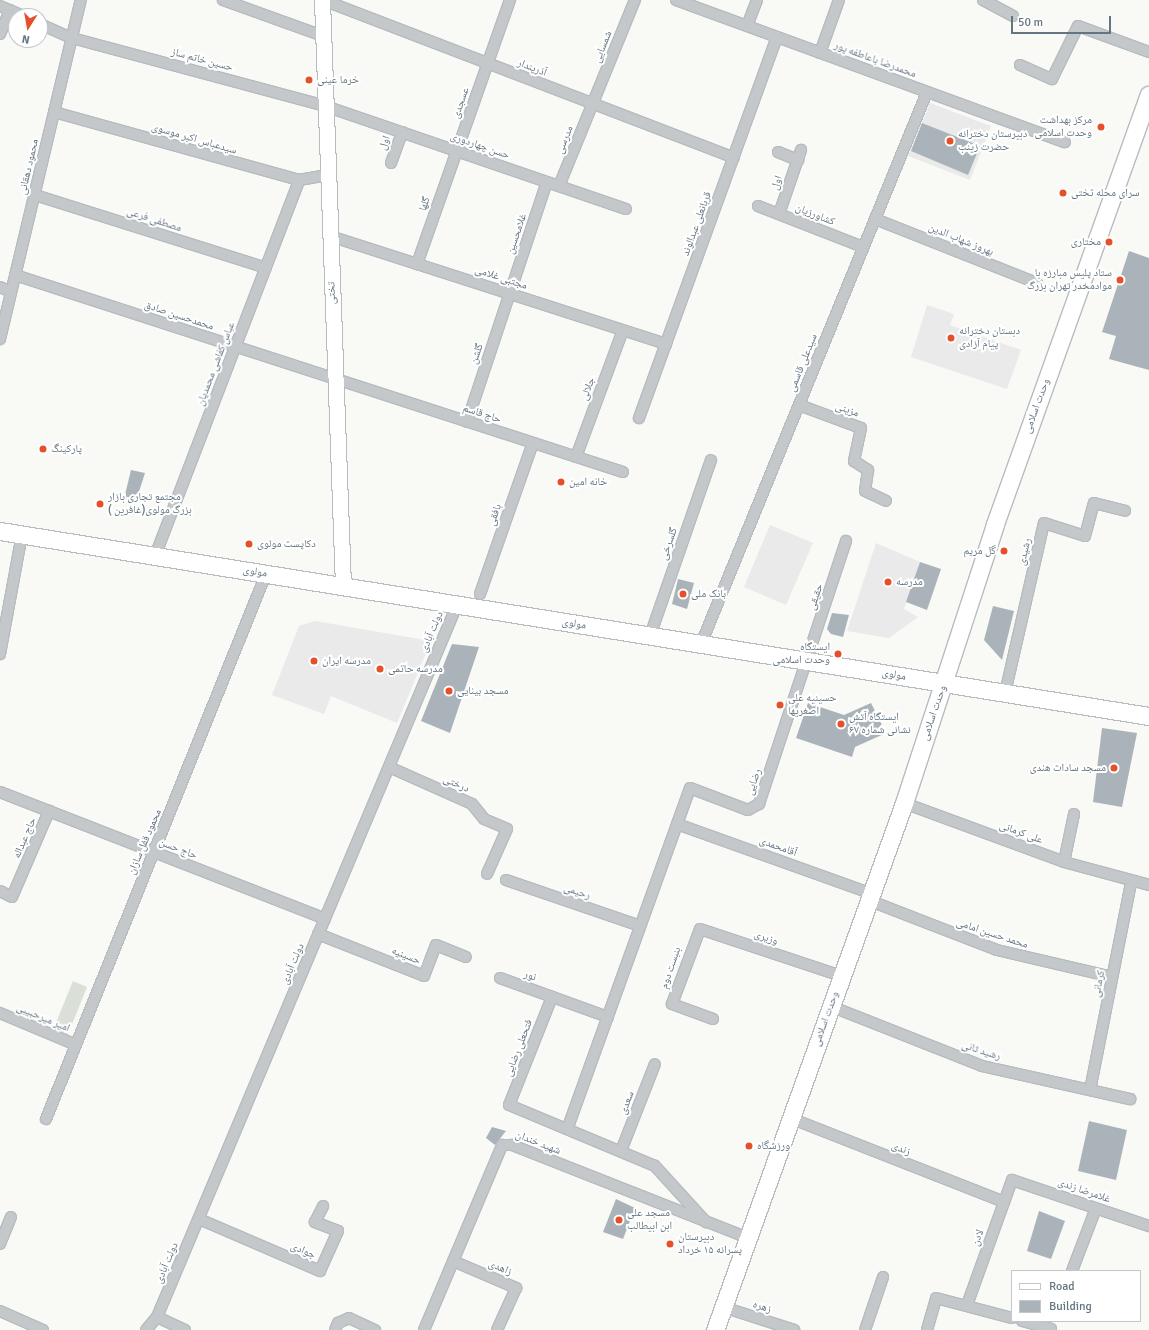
<!DOCTYPE html>
<meta charset="utf-8">
<style>
body{margin:0}
#map{position:relative;width:1149px;height:1330px;overflow:hidden;background:#f9f9f6;font-family:Signika,"Noto Naskh Arabic",sans-serif}
div>[style]{position:absolute}
[style*='--x']{left:calc(var(--x)*1px);top:calc(var(--y)*1px);width:calc(var(--w)*1px);rotate:calc(var(--a)*1deg)}
.built>*{inset:0;background:#e9eae9}
.green>*{inset:0;background:#dae0d7}
.building>*{inset:0;background:#aab3b9}
.roads{filter:drop-shadow(1px 0 #b6bcc0) drop-shadow(-1px 0 #b6bcc0) drop-shadow(0 1px #b6bcc0) drop-shadow(0 -1px #b6bcc0)}
.street>*{height:10px;margin:-5px;padding:0 5px;transform-origin:5px;border-radius:5px;background:#c4c8cb}
.secondary>*{height:15px;margin:-7.5px;padding:0 7.5px;transform-origin:7.5px;border-radius:7.5px;background:#fff}
.primary>*{height:17px;margin:-8.5px;padding:0 8.5px;transform-origin:8.5px;border-radius:8.5px;background:#fff}
.dots>*{width:11px;height:11px;translate:-50% -50%;box-sizing:border-box;border:2px solid #fff;border-radius:50%}
span{translate:-50% -50%;white-space:nowrap;text-align:center;line-height:1.15;-webkit-text-stroke:4px #fff;paint-order:stroke}
.street-label{font-size:11px;color:#637581}
.poi-label{font-size:11px;color:#637581}
.left{translate:0 -50%;text-align:left}
.right{translate:-100% -50%;text-align:right}
.legend{position:absolute;left:1011px;top:1270px;width:130px;height:52px;box-sizing:border-box;background:#fff;border:1px solid #c1c8cd;margin:0;padding:5px 7px;list-style:none;font-size:12px;color:#637581}
.legend li{display:flex;align-items:center;gap:8px;height:20px}
.legend b{width:20px;border:1px solid #c1c8cd}
.north{position:absolute;left:8px;top:8px;width:40px;height:40px;box-sizing:border-box;background:#fff;border:1px solid #c1c8cd;border-radius:50%;rotate:191deg;font-size:11px;font-weight:700;line-height:16px;text-align:center;color:#637581}
.north::after{content:'';display:block;margin:auto;width:14px;height:18px;background:#e54f29;clip-path:polygon(50% 0,100% 100%,50% 72%,0 100%)}
.scale{position:absolute;left:1011px;top:16px;width:100px;height:18px;box-sizing:border-box;border:2px solid #637581;border-top:0;padding-left:5px;font-size:12px;line-height:14px;white-space:nowrap;color:#637581;-webkit-text-stroke:3px #fff;paint-order:stroke}
</style>
<div id="map">
<div class="built">
<div style="clip-path:polygon(930px 103px,991px 126px,970px 180px,908px 156px)"></div>
<div style="clip-path:polygon(927px 305px,954px 314px,950px 325px,1021px 350px,1007px 389px,911px 357px)"></div>
<div style="clip-path:polygon(770px 525px,813px 543px,786px 605px,744px 587px)"></div>
<div style="clip-path:polygon(876px 543px,920px 562px,904px 609px,918px 617px,889px 638px,847px 631px)"></div>
<div style="clip-path:polygon(315px 621px,431px 641px,397px 723px,331px 696px,324px 714px,272px 695px,299px 626px)"></div>
</div>
<div class="green">
<div style="clip-path:polygon(73px 981px,87px 987px,67px 1037px,53px 1030px)"></div>
</div>
<div class="building">
<div style="clip-path:polygon(922px 123px,980px 146px,968px 175px,911px 151px)"></div>
<div style="clip-path:polygon(1129px 251px,1149px 258px,1149px 370px,1109px 359px,1116px 336px,1102px 332px)"></div>
<div style="clip-path:polygon(131px 470px,145px 473px,136px 501px,131px 504px,124px 499px)"></div>
<div style="clip-path:polygon(920px 562px,941px 569px,927px 610px,906px 602px)"></div>
<div style="clip-path:polygon(678px 579px,694px 583px,687px 609px,672px 604px)"></div>
<div style="clip-path:polygon(993px 606px,1014px 611px,1002px 660px,984px 640px)"></div>
<div style="clip-path:polygon(832px 613px,849px 615px,843px 637px,831px 634px,827px 629px)"></div>
<div style="clip-path:polygon(452px 644px,479px 647px,450px 733px,421px 721px)"></div>
<div style="clip-path:polygon(808px 703px,844px 715px,871px 703px,886px 733px,855px 747px,852px 757px,796px 738px)"></div>
<div style="clip-path:polygon(1102px 728px,1137px 733px,1122px 807px,1093px 802px)"></div>
<div style="clip-path:polygon(1089px 1121px,1127px 1130px,1116px 1180px,1078px 1171px)"></div>
<div style="clip-path:polygon(492px 1127px,506px 1131px,495px 1145px,486px 1138px)"></div>
<div style="clip-path:polygon(616px 1199px,635px 1208px,623px 1239px,603px 1232px)"></div>
<div style="clip-path:polygon(1039px 1211px,1065px 1221px,1051px 1259px,1027px 1251px)"></div>
</div>
<div class="roads">
<div class="street">
<div style="--x:223;--y:0;--w:106;--a:19.8"></div>
<div style="--x:323;--y:0;--w:440;--a:21"></div>
<div style="--x:676;--y:0;--w:414;--a:20.1"></div>
<div style="--x:983;--y:0;--w:34;--a:28"></div>
<div style="--x:0;--y:6;--w:25;--a:23"></div>
<div style="--x:40;--y:24;--w:35;--a:24"></div>
<div style="--x:72;--y:38;--w:262;--a:15"></div>
<div style="--x:325;--y:106;--w:318;--a:18.9"></div>
<div style="--x:747;--y:26;--w:28;--a:-69"></div>
<div style="--x:0;--y:34;--w:26;--a:-67"></div>
<div style="--x:820;--y:53;--w:56;--a:-70.3"></div>
<div style="--x:1020;--y:65;--w:35;--a:24"></div>
<div style="--x:1052;--y:79;--w:59;--a:-63.9"></div>
<div style="--x:1078;--y:26;--w:76;--a:20.1"></div>
<div style="--x:54;--y:112;--w:254;--a:15.5"></div>
<div style="--x:299;--y:180;--w:29;--a:-10"></div>
<div style="--x:778;--y:152;--w:22;--a:22"></div>
<div style="--x:391;--y:163;--w:33;--a:-70"></div>
<div style="--x:559;--y:186;--w:201;--a:-67.8"></div>
<div style="--x:35;--y:195;--w:242;--a:17.5"></div>
<div style="--x:758;--y:206;--w:113;--a:21.3"></div>
<div style="--x:779;--y:214;--w:68;--a:-71"></div>
<div style="--x:875;--y:219;--w:174;--a:21.6"></div>
<div style="--x:330;--y:236;--w:353;--a:17.8"></div>
<div style="--x:417;--y:264;--w:280;--a:-70.6"></div>
<div style="--x:15;--y:275;--w:639;--a:17.95"></div>
<div style="--x:0;--y:287;--w:12;--a:24"></div>
<div style="--x:0;--y:339;--w:349;--a:-76.6"></div>
<div style="--x:799;--y:405;--w:66;--a:20.4"></div>
<div style="--x:861;--y:428;--w:34;--a:102"></div>
<div style="--x:854;--y:461;--w:17;--a:33"></div>
<div style="--x:868;--y:470;--w:21;--a:98"></div>
<div style="--x:865;--y:491;--w:23;--a:25"></div>
<div style="--x:639;--y:418;--w:405;--a:-70.1"></div>
<div style="--x:467;--y:422;--w:253;--a:-71.6"></div>
<div style="--x:576;--y:457;--w:135;--a:-69.7"></div>
<div style="--x:155;--y:556;--w:403;--a:-69"></div>
<div style="--x:480;--y:594;--w:160;--a:-70.7"></div>
<div style="--x:650;--y:636;--w:186;--a:-70.9"></div>
<div style="--x:701;--y:644;--w:596;--a:-67.73"></div>
<div style="--x:0;--y:654;--w:122;--a:-79.6"></div>
<div style="--x:1005;--y:693;--w:174;--a:-77.1"></div>
<div style="--x:1044;--y:523;--w:43;--a:17.6"></div>
<div style="--x:1085;--y:536;--w:34;--a:-75"></div>
<div style="--x:1094;--y:503;--w:32;--a:14"></div>
<div style="--x:389;--y:767;--w:91;--a:24"></div>
<div style="--x:472;--y:804;--w:19;--a:51"></div>
<div style="--x:484;--y:819;--w:25;--a:23"></div>
<div style="--x:507;--y:829;--w:49;--a:114"></div>
<div style="--x:0;--y:792;--w:349;--a:21.3"></div>
<div style="--x:904;--y:803;--w:171;--a:20.2"></div>
<div style="--x:1064;--y:862;--w:88;--a:15.1"></div>
<div style="--x:677;--y:824;--w:205;--a:19.7"></div>
<div style="--x:1064;--y:862;--w:49;--a:-78.2"></div>
<div style="--x:506;--y:880;--w:142;--a:18.9"></div>
<div style="--x:0;--y:891;--w:13;--a:27"></div>
<div style="--x:12;--y:897;--w:94;--a:-66.7"></div>
<div style="--x:868;--y:900;--w:138;--a:21.2"></div>
<div style="--x:997;--y:950;--w:118;--a:13.2"></div>
<div style="--x:318;--y:934;--w:114;--a:21.6"></div>
<div style="--x:424;--y:976;--w:33;--a:-69"></div>
<div style="--x:436;--y:945;--w:32;--a:22"></div>
<div style="--x:500;--y:978;--w:115;--a:19.9"></div>
<div style="--x:552;--y:997;--w:116;--a:111.7"></div>
<div style="--x:509;--y:1105;--w:158;--a:22.7"></div>
<div style="--x:655;--y:1166;--w:76;--a:47.7"></div>
<div style="--x:830;--y:1006;--w:163;--a:21.5"></div>
<div style="--x:982;--y:1066;--w:152;--a:12.6"></div>
<div style="--x:0;--y:1013;--w:82;--a:22.8"></div>
<div style="--x:713;--y:1019;--w:44;--a:-159.9"></div>
<div style="--x:672;--y:1004;--w:80;--a:-69.5"></div>
<div style="--x:700;--y:929;--w:149;--a:18.4"></div>
<div style="--x:1090;--y:1090;--w:212;--a:-78.8"></div>
<div style="--x:790;--y:1118;--w:230;--a:21.4"></div>
<div style="--x:46;--y:1119;--w:588;--a:-68.02"></div>
<div style="--x:568;--y:1127;--w:360;--a:-70.2"></div>
<div style="--x:690;--y:788;--w:62;--a:20.8"></div>
<div style="--x:748;--y:810;--w:13;--a:-29"></div>
<div style="--x:759;--y:804;--w:277;--a:-71.7"></div>
<div style="--x:621;--y:1151;--w:93;--a:-68.7"></div>
<div style="--x:199;--y:1219;--w:132;--a:23.3"></div>
<div style="--x:320;--y:1271;--w:44;--a:-65.8"></div>
<div style="--x:338;--y:1231;--w:25;--a:-159"></div>
<div style="--x:315;--y:1222;--w:18;--a:-63"></div>
<div style="--x:0;--y:1244;--w:29;--a:-68"></div>
<div style="--x:453;--y:1261;--w:69;--a:23.2"></div>
<div style="--x:516;--y:1288;--w:46;--a:114.3"></div>
<div style="--x:1072;--y:1271;--w:67;--a:-69.1"></div>
<div style="--x:967;--y:1305;--w:133;--a:-70.2"></div>
<div style="--x:1012;--y:1180;--w:145;--a:18.6"></div>
<div style="--x:723;--y:1307;--w:75;--a:17.9"></div>
<div style="--x:0;--y:1311;--w:47;--a:23.8"></div>
<div style="--x:157;--y:1317;--w:31;--a:25"></div>
<div style="--x:1022;--y:1321;--w:30;--a:15"></div>
<div style="--x:146;--y:1330;--w:17;--a:-50"></div>
<div style="--x:157;--y:1317;--w:773;--a:-67.15"></div>
<div style="--x:335;--y:1330;--w:8;--a:-67"></div>
<div style="--x:338;--y:1323;--w:12;--a:-24"></div>
<div style="--x:349;--y:1318;--w:29;--a:25"></div>
<div style="--x:424;--y:1330;--w:201;--a:-67.1"></div>
<div style="--x:502;--y:1145;--w:10;--a:0"></div>
<div style="--x:512;--y:1145;--w:254;--a:21.5"></div>
<div style="--x:865;--y:1330;--w:56;--a:-71.2"></div>
<div style="--x:927;--y:1330;--w:33;--a:-74"></div>
<div style="--x:936;--y:1298;--w:79;--a:14.7"></div>
</div>
<div class="secondary">
<div style="--x:322;--y:0;--w:586;--a:87.95"></div>
</div>
<div class="primary">
<div style="--x:0;--y:531;--w:1164;--a:9.15"></div>
<div style="--x:715;--y:1330;--w:560;--a:-70.27"></div>
<div style="--x:904;--y:803;--w:293;--a:-71.9"></div>
<div style="--x:995;--y:524;--w:456;--a:-70.3"></div>
</div>
</div>
<div class="dots">
<div style="left:309px;top:80px;background:#e54f29"></div>
<div style="left:1101px;top:127px;background:#e54f29"></div>
<div style="left:950px;top:141px;background:#e54f29"></div>
<div style="left:1063px;top:193px;background:#e54f29"></div>
<div style="left:1109px;top:242px;background:#e54f29"></div>
<div style="left:1120px;top:280px;background:#e54f29"></div>
<div style="left:951px;top:338px;background:#e54f29"></div>
<div style="left:43px;top:449px;background:#e54f29"></div>
<div style="left:561px;top:482px;background:#e54f29"></div>
<div style="left:100px;top:504px;background:#e54f29"></div>
<div style="left:249px;top:544px;background:#e54f29"></div>
<div style="left:1004px;top:551px;background:#e54f29"></div>
<div style="left:888px;top:582px;background:#e54f29"></div>
<div style="left:683px;top:594px;background:#e54f29"></div>
<div style="left:838px;top:654px;background:#e54f29"></div>
<div style="left:314px;top:661px;background:#e54f29"></div>
<div style="left:380px;top:669px;background:#e54f29"></div>
<div style="left:449px;top:691px;background:#e54f29"></div>
<div style="left:780px;top:705px;background:#e54f29"></div>
<div style="left:841px;top:724px;background:#e54f29"></div>
<div style="left:1114px;top:768px;background:#e54f29"></div>
<div style="left:749px;top:1146px;background:#e54f29"></div>
<div style="left:619px;top:1220px;background:#e54f29"></div>
<div style="left:670px;top:1244px;background:#e54f29"></div>
</div>
<div class="street-label">
<span style="left:603px;top:47px;rotate:-68deg">شمسایی</span>
<span style="left:202px;top:60px;rotate:15deg">حسین خاتم ساز</span>
<span style="left:875px;top:60px;rotate:20deg">محمدرضا باعاطفه پور</span>
<span style="left:532px;top:68px;rotate:21deg">آذرپندار</span>
<span style="left:461px;top:103px;rotate:-71deg">عسجدی</span>
<span style="left:194px;top:139px;rotate:16deg">سیدعباس اکبر موسوی</span>
<span style="left:565px;top:140px;rotate:-68deg">مدرسی</span>
<span style="left:385px;top:143px;rotate:-70deg">اول</span>
<span style="left:480px;top:146px;rotate:19deg">حسن چهاردوری</span>
<span style="left:29px;top:167px;rotate:-77deg">محمود دهقانی</span>
<span style="left:777px;top:183px;rotate:-71deg">اول</span>
<span style="left:425px;top:204px;rotate:-71deg">گلها</span>
<span style="left:815px;top:215px;rotate:22deg">کشاورزیان</span>
<span style="left:154px;top:220px;rotate:18deg">مصطفی فرعی</span>
<span style="left:697px;top:224px;rotate:-70deg">قربانعلی عبدالوند</span>
<span style="left:517px;top:234px;rotate:-71deg">غلامحسین</span>
<span style="left:961px;top:240px;rotate:22deg">بهروز شهاب الدین</span>
<span style="left:501px;top:278px;rotate:18deg">مجتبی غلامی</span>
<span style="left:332px;top:293px;rotate:-92deg">تختی</span>
<span style="left:179px;top:316px;rotate:18deg">محمدحسین صادق</span>
<span style="left:477px;top:354px;rotate:-71deg">گلشن</span>
<span style="left:803px;top:363px;rotate:-68deg">سیدعلی قاسمی</span>
<span style="left:216px;top:364px;rotate:-69deg">عباس کفاشی محمدیان</span>
<span style="left:588px;top:389px;rotate:-70deg">جلالی</span>
<span style="left:1037px;top:406px;rotate:-70deg">وحدت اسلامی</span>
<span style="left:847px;top:410px;rotate:20deg">مزینی</span>
<span style="left:482px;top:414px;rotate:18deg">حاج قاسم</span>
<span style="left:495px;top:515px;rotate:-71deg">بافقی</span>
<span style="left:669px;top:544px;rotate:-71deg">گلسرخی</span>
<span style="left:1025px;top:552px;rotate:-77deg">رشیدی</span>
<span style="left:255px;top:572px;rotate:9deg">مولوی</span>
<span style="left:816px;top:597px;rotate:-72deg">حقیقی</span>
<span style="left:574px;top:624px;rotate:9deg">مولوی</span>
<span style="left:432px;top:632px;rotate:-67deg">دولت آبادی</span>
<span style="left:894px;top:675px;rotate:10deg">مولوی</span>
<span style="left:934px;top:713px;rotate:-71deg">وحدت اسلامی</span>
<span style="left:754px;top:782px;rotate:-71deg">رضایی</span>
<span style="left:456px;top:784px;rotate:24deg">درختی</span>
<span style="left:1021px;top:833px;rotate:20deg">علی کرمانی</span>
<span style="left:25px;top:838px;rotate:-67deg">حاج عبداله</span>
<span style="left:145px;top:842px;rotate:-67deg">محمود قفل سازان</span>
<span style="left:778px;top:847px;rotate:20deg">آقامحمدی</span>
<span style="left:178px;top:849px;rotate:21deg">حاج حسن</span>
<span style="left:577px;top:892px;rotate:19deg">رحیمی</span>
<span style="left:992px;top:934px;rotate:18deg">محمد حسین امامی</span>
<span style="left:766px;top:938px;rotate:19deg">وزیری</span>
<span style="left:406px;top:956px;rotate:22deg">حسینیه</span>
<span style="left:293px;top:964px;rotate:-67deg">دولت آبادی</span>
<span style="left:671px;top:968px;rotate:-71deg">بنبست دوم</span>
<span style="left:530px;top:976px;rotate:20deg">نور</span>
<span style="left:1099px;top:984px;rotate:-79deg">کرمانی</span>
<span style="left:43px;top:1018px;rotate:23deg">امیر میرحبیبی</span>
<span style="left:826px;top:1019px;rotate:-70deg">وحدت اسلامی</span>
<span style="left:519px;top:1048px;rotate:-69deg">فتحعلی رضایی</span>
<span style="left:981px;top:1051px;rotate:18deg">رشید ثانی</span>
<span style="left:627px;top:1103px;rotate:-69deg">سعدی</span>
<span style="left:538px;top:1143px;rotate:21deg">شهید خندان</span>
<span style="left:901px;top:1149px;rotate:22deg">زندی</span>
<span style="left:1084px;top:1191px;rotate:19deg">غلامرضا زندی</span>
<span style="left:978px;top:1238px;rotate:-70deg">لادن</span>
<span style="left:303px;top:1251px;rotate:23deg">جوادی</span>
<span style="left:167px;top:1263px;rotate:-67deg">دولت آبادی</span>
<span style="left:500px;top:1268px;rotate:23deg">زاهدی</span>
<span style="left:762px;top:1307px;rotate:18deg">زهره</span>
</div>
<div class="poi-label">
<span class="left" style="left:317px;top:80px">خرما عینی</span>
<span class="right" style="left:1092px;top:127px">مرکز بهداشت<br>وحدت اسلامی</span>
<span class="left" style="left:958px;top:141px">دبیرستان دخترانه<br>حضرت زینب</span>
<span class="left" style="left:1071px;top:193px">سرای محله تختی</span>
<span class="right" style="left:1101px;top:242px">مختاری</span>
<span class="right" style="left:1112px;top:280px">ستاد پلیس مبارزه با<br>موادمخدر تهران بزرگ</span>
<span class="left" style="left:959px;top:338px">دبستان دخترانه<br>پیام آزادی</span>
<span class="left" style="left:51px;top:449px">پارکینگ</span>
<span class="left" style="left:569px;top:482px">خانه امین</span>
<span class="left" style="left:108px;top:504px">مجتمع تجاری بازار<br>بزرگ مولوی(غافرین )</span>
<span class="left" style="left:257px;top:544px">دکاپست مولوی</span>
<span class="right" style="left:996px;top:551px">گل مریم</span>
<span class="left" style="left:896px;top:582px">مدرسه</span>
<span class="left" style="left:691px;top:594px">بانک ملی</span>
<span class="right" style="left:830px;top:654px">ایستگاه<br>وحدت اسلامی</span>
<span class="left" style="left:322px;top:661px">مدرسه ایران</span>
<span class="left" style="left:388px;top:669px">مدرسه حاتمی</span>
<span class="left" style="left:457px;top:691px">مسجد بینایی</span>
<span class="left" style="left:788px;top:705px">حسینیه علی<br>اصغریها</span>
<span class="left" style="left:849px;top:724px">ایستگاه آتش<br>نشانی شماره ۶۷</span>
<span class="right" style="left:1106px;top:768px">مسجد سادات هندی</span>
<span class="left" style="left:757px;top:1146px">ورزشگاه</span>
<span class="left" style="left:627px;top:1220px">مسجد علی<br>ابن ابیطالب</span>
<span class="left" style="left:678px;top:1244px">دبیرستان<br>پسرانه ۱۵ خرداد</span>
</div>
<ul class="legend">
<li><b style="height:5px;background:#fff"></b>Road</li>
<li><b style="height:11px;background:#aab3b9"></b>Building</li>
</ul>
<div class="north">N</div>
<div class="scale">50 m</div>
</div>
